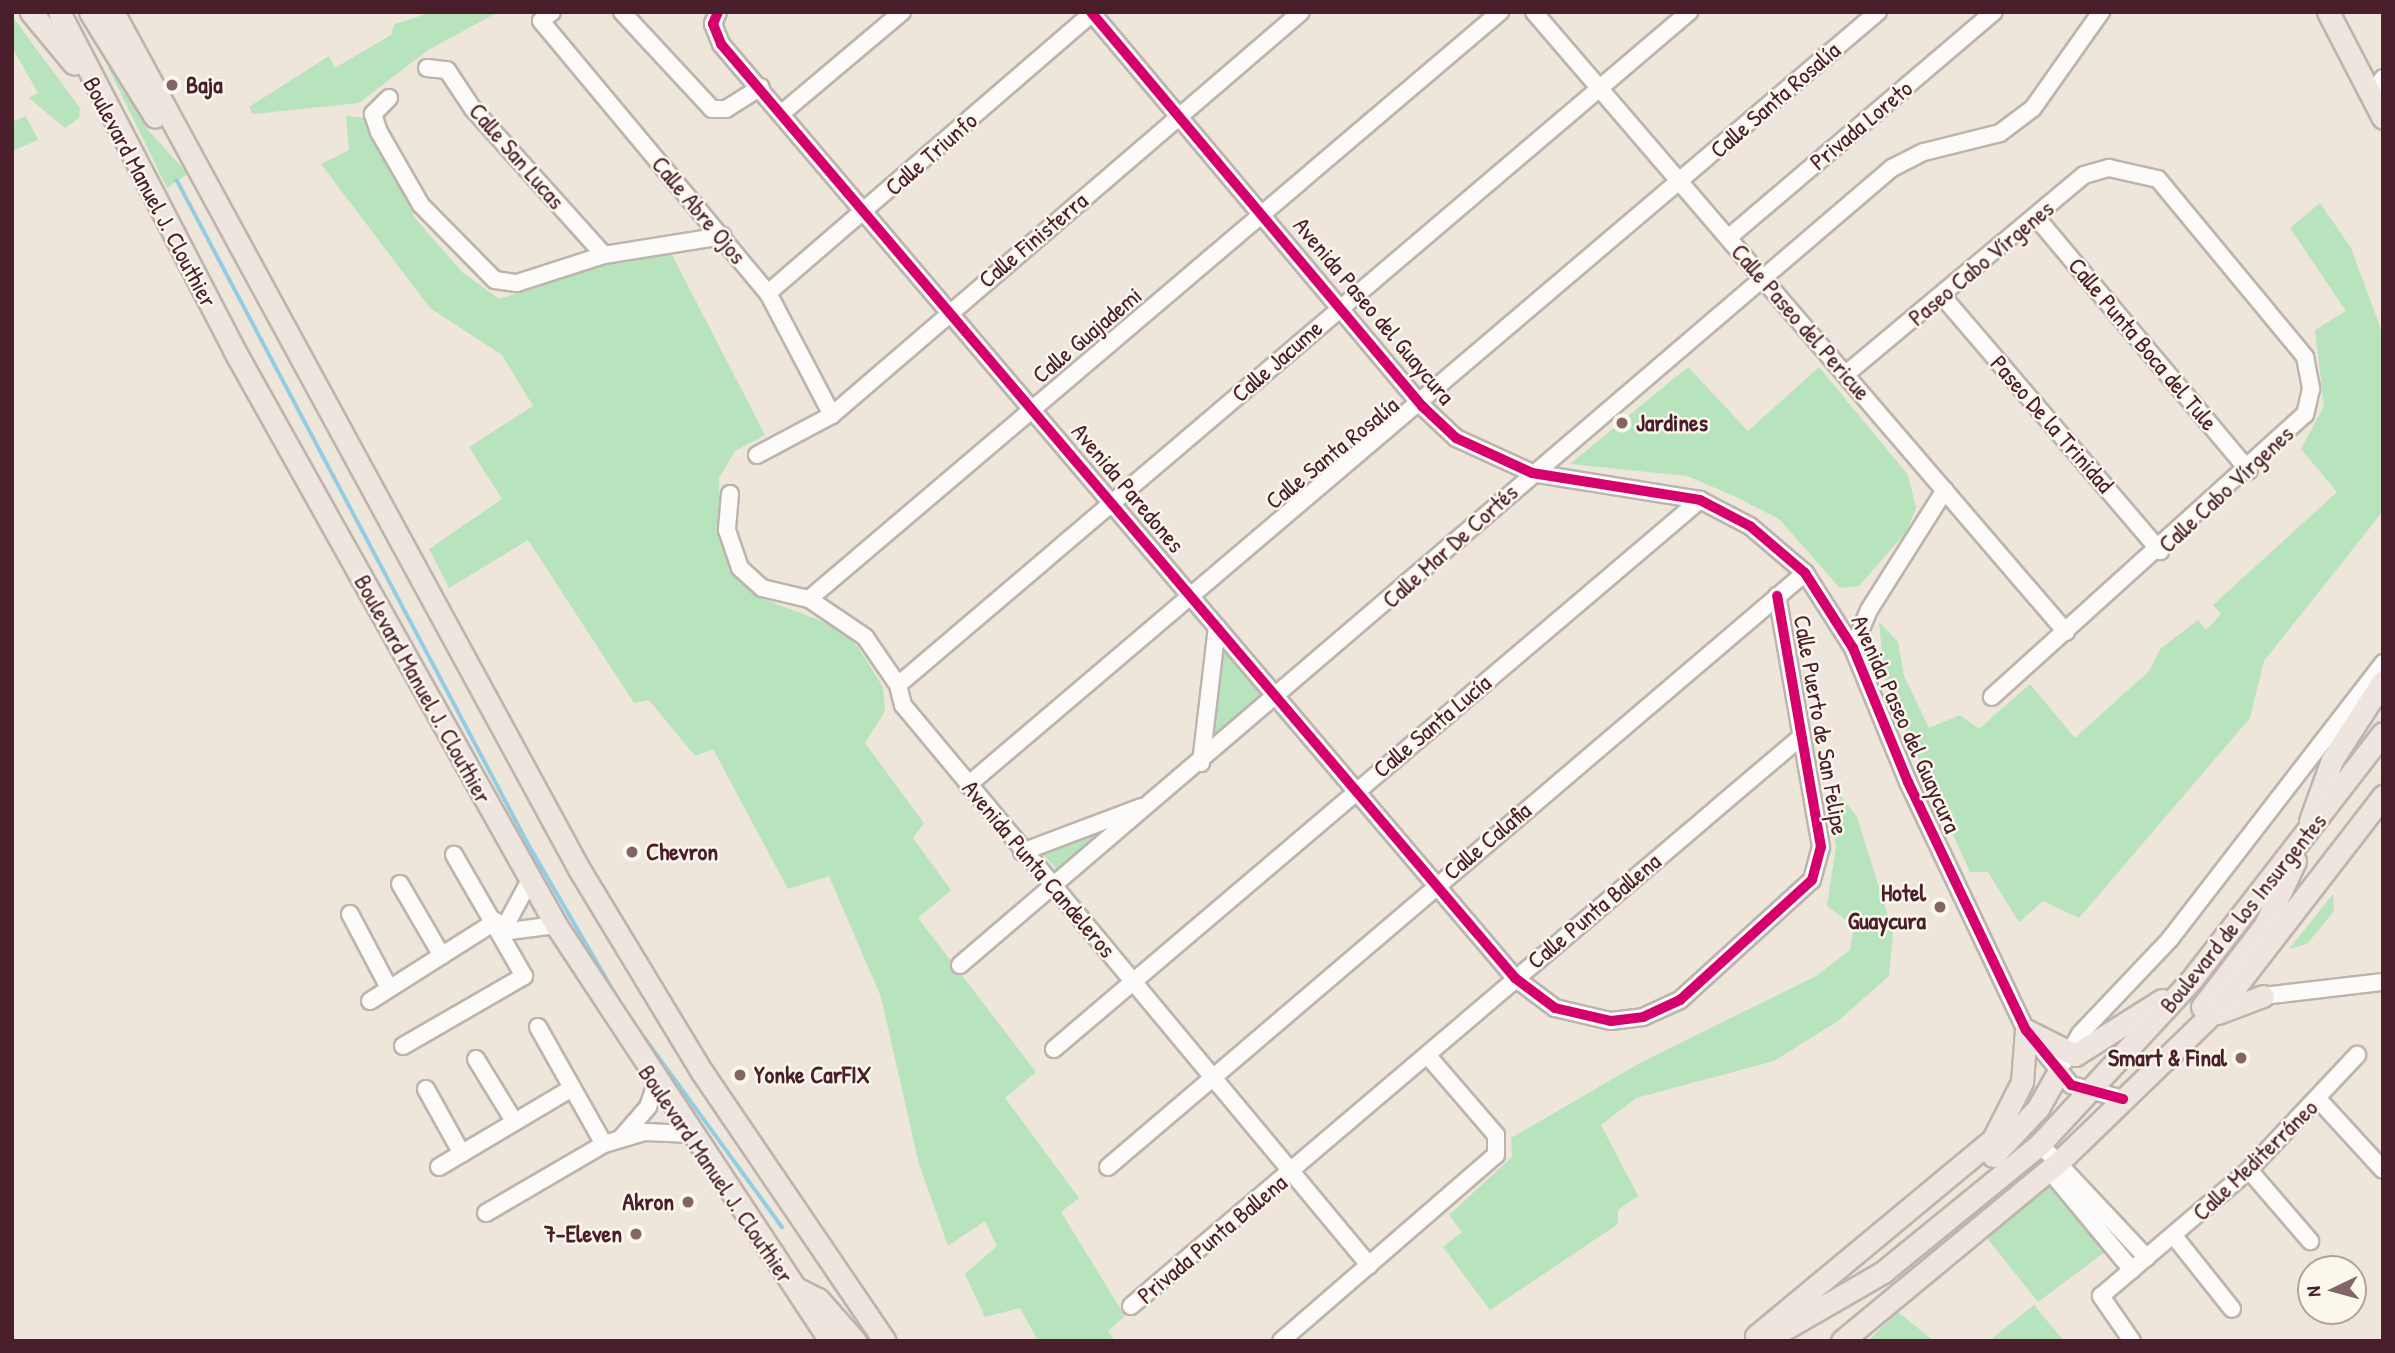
<!DOCTYPE html>
<meta charset="utf-8">
<style>
body{margin:0}
#map{position:relative;width:2395px;height:1353px;overflow:hidden;background:#eee6da;font-family:"Patrick Hand",sans-serif}
div>[style]{position:absolute}
[style*='--x']{left:calc(var(--x)*1px);top:calc(var(--y)*1px);width:calc(var(--w)*1px);rotate:calc(var(--a)*1deg)}
.green>*{inset:0;background:#b7e3bd}
.stream>*{height:3.5px;margin:-1.75px;padding:0 1.75px;transform-origin:1.75px;border-radius:1.75px;background:#92cde4}
.roads{filter:drop-shadow(2px 0 #bdb4ad) drop-shadow(-2px 0 #bdb4ad) drop-shadow(0 2px #bdb4ad) drop-shadow(0 -2px #bdb4ad)}
.minor>*{height:16px;margin:-8px;padding:0 8px;transform-origin:8px;border-radius:8px;background:#fcfbf9}
.major>*{height:21px;margin:-10.5px;padding:0 10.5px;transform-origin:10.5px;border-radius:10.5px;background:#eee6de}
.cycleway>*{height:10px;margin:-5px;padding:0 5px;transform-origin:5px;border-radius:5px;background:#d6006c}
.dots>*{width:19px;height:19px;translate:-50% -50%;box-sizing:border-box;border:4px solid #fbf7ec;border-radius:50%}
span{translate:-50% -50%;white-space:nowrap;text-align:center;line-height:1.15;-webkit-text-stroke:5px #fbf7ec;paint-order:stroke}
.poi-label{font-size:24px;color:#4a1f2b;font-weight:700}
.left{translate:0 -50%;text-align:left}
.right{translate:-100% -50%;text-align:right}
.street-label{font-size:24px;color:#4a1f2b}
.frame{position:absolute;inset:0;border:14px solid #4a1f2b;pointer-events:none}
.north{position:absolute;left:2297px;top:1255px;width:70px;height:70px;box-sizing:border-box;background:#fbf7ec;border:2px solid #b4a19f;border-radius:50%;rotate:265deg;font-size:19px;font-weight:700;line-height:28px;text-align:center;color:#4a1f2b}
.north::after{content:'';display:block;margin:auto;width:24px;height:32px;background:#836568;clip-path:polygon(50% 0,100% 100%,50% 72%,0 100%)}
</style>
<div id="map">
<div class="green">
<div style="clip-path:polygon(81px 12px,147px 129px,188px 174px,167px 188px)"></div>
<div style="clip-path:polygon(432px 12px,498px 12px,428px 50px,359px 103px,253px 114px,249px 107px,329px 56px,335px 68px,391px 35px,395px 24px)"></div>
<div style="clip-path:polygon(12px 16px,80px 108px,79px 118px,65px 128px,29px 98px,38px 93px,12px 47px)"></div>
<div style="clip-path:polygon(26px 116px,38px 140px,12px 151px,12px 122px)"></div>
<div style="clip-path:polygon(346px 116px,365px 118px,415px 218px,462px 272px,499px 299px,597px 267px,671px 253px,765px 435px,735px 451px,719px 478px,720px 533px,733px 573px,758px 597px,837px 627px,858px 647px,883px 687px,885px 711px,865px 743px,924px 823px,913px 838px,951px 890px,918px 918px,1036px 1072px,1005px 1098px,1079px 1198px,1061px 1212px,1125px 1316px,1108px 1331px,1115px 1341px,1038px 1341px,1020px 1308px,985px 1317px,965px 1274px,997px 1246px,985px 1221px,948px 1246px,919px 1164px,881px 997px,829px 876px,788px 889px,713px 749px,695px 756px,649px 700px,634px 703px,528px 540px,449px 588px,429px 549px,502px 499px,469px 447px,533px 406px,502px 355px,430px 308px,321px 164px,349px 150px)"></div>
<div style="clip-path:polygon(2320px 203px,2351px 248px,2383px 335px,2383px 511px,2264px 661px,2250px 718px,2079px 918px,2043px 901px,2019px 922px,1988px 872px,1970px 872px,1885px 684px,1879px 622px,1898px 642px,1904px 676px,1929px 728px,1960px 715px,1979px 729px,2030px 684px,2075px 738px,2149px 671px,2160px 649px,2198px 620px,2206px 630px,2221px 614px,2213px 605px,2337px 492px,2301px 449px,2324px 406px,2315px 330px,2346px 311px,2290px 228px)"></div>
<div style="clip-path:polygon(1688px 367px,1748px 431px,1819px 367px,1908px 475px,1916px 508px,1906px 532px,1859px 586px,1840px 588px,1779px 519px,1734px 496px,1687px 476px,1570px 464px)"></div>
<div style="clip-path:polygon(1222px 644px,1266px 698px,1211px 747px)"></div>
<div style="clip-path:polygon(1841px 796px,1857px 817px,1893px 932px,1889px 976px,1838px 1021px,1774px 1061px,1636px 1098px,1601px 1125px,1638px 1196px,1618px 1210px,1618px 1224px,1490px 1310px,1443px 1247px,1462px 1232px,1449px 1215px,1512px 1157px,1511px 1138px,1640px 1063px,1816px 976px,1850px 950px,1854px 926px,1827px 906px,1836px 846px,1827px 807px)"></div>
<div style="clip-path:polygon(1127px 816px,1060px 873px,1040px 851px)"></div>
<div style="clip-path:polygon(2333px 894px,2334px 911px,2307px 944px,2289px 949px)"></div>
<div style="clip-path:polygon(2052px 1184px,2105px 1252px,2038px 1302px,1987px 1238px)"></div>
<div style="clip-path:polygon(2034px 1305px,2064px 1341px,1989px 1341px)"></div>
<div style="clip-path:polygon(1898px 1312px,1934px 1341px,1868px 1341px)"></div>
</div>
<div class="stream">
<div style="--x:177;--y:180;--w:755;--a:62.11"></div>
<div style="--x:530;--y:847;--w:191;--a:59.8"></div>
<div style="--x:626;--y:1012;--w:266;--a:54"></div>
</div>
<div class="roads">
<div class="minor">
<div style="--x:552;--y:12;--w:14;--a:141"></div>
<div style="--x:541;--y:21;--w:354;--a:50.2"></div>
<div style="--x:768;--y:293;--w:138;--a:62.3"></div>
<div style="--x:622;--y:12;--w:132;--a:47.1"></div>
<div style="--x:712;--y:109;--w:14;--a:0"></div>
<div style="--x:726;--y:109;--w:41;--a:-32.2"></div>
<div style="--x:718;--y:12;--w:13;--a:113"></div>
<div style="--x:713;--y:24;--w:22;--a:68"></div>
<div style="--x:721;--y:44;--w:1226;--a:49.63"></div>
<div style="--x:1515;--y:978;--w:50;--a:36.9"></div>
<div style="--x:1555;--y:1008;--w:57;--a:13.1"></div>
<div style="--x:1611;--y:1021;--w:32;--a:-7"></div>
<div style="--x:1643;--y:1017;--w:41;--a:-24.7"></div>
<div style="--x:1680;--y:1000;--w:178;--a:-42.3"></div>
<div style="--x:1812;--y:880;--w:34;--a:-75"></div>
<div style="--x:1821;--y:847;--w:255;--a:-99.9"></div>
<div style="--x:1091;--y:12;--w:515;--a:49.97"></div>
<div style="--x:1422;--y:406;--w:47;--a:43.3"></div>
<div style="--x:1456;--y:438;--w:84;--a:24.7"></div>
<div style="--x:1532;--y:473;--w:170;--a:9.1"></div>
<div style="--x:1700;--y:500;--w:56;--a:27.5"></div>
<div style="--x:1750;--y:526;--w:72;--a:40.5"></div>
<div style="--x:1805;--y:573;--w:89;--a:57.4"></div>
<div style="--x:1853;--y:648;--w:145;--a:67.7"></div>
<div style="--x:1908;--y:782;--w:275;--a:64.6"></div>
<div style="--x:2026;--y:1030;--w:71;--a:50.7"></div>
<div style="--x:2071;--y:1085;--w:54;--a:15.1"></div>
<div style="--x:1534;--y:12;--w:817;--a:49.37"></div>
<div style="--x:427;--y:68;--w:20;--a:6"></div>
<div style="--x:447;--y:70;--w:47;--a:56.3"></div>
<div style="--x:473;--y:109;--w:196;--a:48.1"></div>
<div style="--x:2373;--y:92;--w:17;--a:-54"></div>
<div style="--x:389;--y:98;--w:23;--a:135"></div>
<div style="--x:373;--y:114;--w:19;--a:72"></div>
<div style="--x:379;--y:132;--w:84;--a:60.1"></div>
<div style="--x:421;--y:205;--w:105;--a:45.4"></div>
<div style="--x:495;--y:280;--w:22;--a:8"></div>
<div style="--x:517;--y:283;--w:91;--a:-17.8"></div>
<div style="--x:604;--y:255;--w:120;--a:-9.1"></div>
<div style="--x:782;--y:113;--w:157;--a:-40.1"></div>
<div style="--x:2036;--y:217;--w:331;--a:50"></div>
<div style="--x:1728;--y:238;--w:349;--a:-40.4"></div>
<div style="--x:768;--y:293;--w:430;--a:-40.8"></div>
<div style="--x:1944;--y:298;--w:333;--a:49.5"></div>
<div style="--x:1846;--y:374;--w:310;--a:-39.9"></div>
<div style="--x:2084;--y:175;--w:26;--a:-16"></div>
<div style="--x:2109;--y:168;--w:50;--a:12.7"></div>
<div style="--x:2158;--y:179;--w:231;--a:50.4"></div>
<div style="--x:2305;--y:357;--w:33;--a:79"></div>
<div style="--x:2311;--y:389;--w:26;--a:103"></div>
<div style="--x:2305;--y:414;--w:422;--a:137.9"></div>
<div style="--x:757;--y:455;--w:85;--a:-28.1"></div>
<div style="--x:832;--y:415;--w:618;--a:-40.67"></div>
<div style="--x:730;--y:494;--w:36;--a:95"></div>
<div style="--x:727;--y:530;--w:40;--a:71.1"></div>
<div style="--x:740;--y:568;--w:30;--a:42"></div>
<div style="--x:762;--y:588;--w:48;--a:13.2"></div>
<div style="--x:809;--y:599;--w:68;--a:34.2"></div>
<div style="--x:865;--y:637;--w:58;--a:55.5"></div>
<div style="--x:898;--y:685;--w:21;--a:76"></div>
<div style="--x:903;--y:705;--w:729;--a:50.23"></div>
<div style="--x:809;--y:599;--w:907;--a:-40.35"></div>
<div style="--x:1853;--y:648;--w:41;--a:-67.2"></div>
<div style="--x:1869;--y:610;--w:142;--a:-57.7"></div>
<div style="--x:898;--y:685;--w:1039;--a:-40.39"></div>
<div style="--x:1201;--y:763;--w:137;--a:-83.3"></div>
<div style="--x:968;--y:785;--w:1194;--a:-40.35"></div>
<div style="--x:1022;--y:852;--w:127;--a:-20.7"></div>
<div style="--x:530;--y:880;--w:59;--a:118.3"></div>
<div style="--x:502;--y:932;--w:54;--a:-7.4"></div>
<div style="--x:400;--y:884;--w:83;--a:59.7"></div>
<div style="--x:350;--y:914;--w:84;--a:62.2"></div>
<div style="--x:960;--y:965;--w:1226;--a:-40.54"></div>
<div style="--x:1892;--y:168;--w:36;--a:-27"></div>
<div style="--x:1924;--y:152;--w:78;--a:-14"></div>
<div style="--x:2000;--y:133;--w:41;--a:-37.1"></div>
<div style="--x:2033;--y:108;--w:118;--a:-54.7"></div>
<div style="--x:2263;--y:996;--w:121;--a:-6.7"></div>
<div style="--x:370;--y:1001;--w:149;--a:-32.4"></div>
<div style="--x:538;--y:1027;--w:134;--a:60.6"></div>
<div style="--x:403;--y:1046;--w:140;--a:-30"></div>
<div style="--x:524;--y:976;--w:140;--a:-120"></div>
<div style="--x:1054;--y:1049;--w:848;--a:-40.36"></div>
<div style="--x:476;--y:1059;--w:73;--a:58.5"></div>
<div style="--x:2064;--y:1062;--w:32;--a:-60"></div>
<div style="--x:2080;--y:1034;--w:131;--a:-46.5"></div>
<div style="--x:2170;--y:939;--w:349;--a:-52.3"></div>
<div style="--x:426;--y:1089;--w:74;--a:61"></div>
<div style="--x:2318;--y:1099;--w:96;--a:47.5"></div>
<div style="--x:621;--y:1138;--w:41;--a:-48.9"></div>
<div style="--x:648;--y:1107;--w:24;--a:-71"></div>
<div style="--x:2040;--y:1144;--w:156;--a:46.8"></div>
<div style="--x:439;--y:1167;--w:155;--a:-30.7"></div>
<div style="--x:1108;--y:1167;--w:916;--a:-40.44"></div>
<div style="--x:2049;--y:1170;--w:130;--a:50.3"></div>
<div style="--x:2249;--y:1170;--w:94;--a:49.3"></div>
<div style="--x:486;--y:1213;--w:137;--a:-30.3"></div>
<div style="--x:604;--y:1144;--w:43;--a:-16.3"></div>
<div style="--x:645;--y:1132;--w:46;--a:2.5"></div>
<div style="--x:2174;--y:1236;--w:93;--a:51.5"></div>
<div style="--x:1131;--y:1306;--w:880;--a:-40.35"></div>
<div style="--x:1281;--y:1341;--w:284;--a:-40.9"></div>
<div style="--x:1496;--y:1155;--w:20;--a:-90"></div>
<div style="--x:1496;--y:1135;--w:103;--a:-130.7"></div>
<div style="--x:2132;--y:1341;--w:55;--a:-124.6"></div>
<div style="--x:2101;--y:1296;--w:194;--a:-40.4"></div>
<div style="--x:2249;--y:1170;--w:158;--a:-46.8"></div>
</div>
<div class="major">
<div style="--x:31;--y:12;--w:67;--a:50.4"></div>
<div style="--x:59;--y:12;--w:381;--a:62.6"></div>
<div style="--x:234;--y:350;--w:659;--a:60.75"></div>
<div style="--x:556;--y:925;--w:498;--a:56.6"></div>
<div style="--x:90;--y:12;--w:123;--a:58.2"></div>
<div style="--x:113;--y:12;--w:976;--a:61.46"></div>
<div style="--x:579;--y:869;--w:237;--a:58.8"></div>
<div style="--x:702;--y:1072;--w:325;--a:55.8"></div>
<div style="--x:2328;--y:12;--w:119;--a:62.6"></div>
<div style="--x:2310;--y:821;--w:65;--a:-70.2"></div>
<div style="--x:2332;--y:760;--w:94;--a:-57.2"></div>
<div style="--x:2202;--y:1007;--w:103;--a:-52.5"></div>
<div style="--x:2265;--y:925;--w:71;--a:-64.9"></div>
<div style="--x:2218;--y:1013;--w:48;--a:-20.7"></div>
<div style="--x:1993;--y:1156;--w:66;--a:-46.8"></div>
<div style="--x:2038;--y:1108;--w:40;--a:-60.3"></div>
<div style="--x:798;--y:1289;--w:22;--a:27"></div>
<div style="--x:818;--y:1299;--w:56;--a:48.6"></div>
<div style="--x:1756;--y:1336;--w:308;--a:-39.7"></div>
<div style="--x:1993;--y:1139;--w:64;--a:-63"></div>
<div style="--x:2022;--y:1082;--w:52;--a:-85.6"></div>
<div style="--x:2026;--y:1030;--w:55;--a:27"></div>
<div style="--x:2075;--y:1055;--w:103;--a:-32.3"></div>
<div style="--x:1764;--y:1341;--w:138;--a:-30.1"></div>
<div style="--x:1883;--y:1272;--w:203;--a:-39.2"></div>
<div style="--x:2040;--y:1144;--w:224;--a:-47.3"></div>
<div style="--x:2192;--y:979;--w:311;--a:-52.2"></div>
<div style="--x:1842;--y:1341;--w:284;--a:-39.6"></div>
<div style="--x:2061;--y:1160;--w:226;--a:-44.1"></div>
<div style="--x:2223;--y:1003;--w:262;--a:-52.3"></div>
</div>
</div>
<div class="cycleway">
<div style="--x:718;--y:12;--w:13;--a:113"></div>
<div style="--x:713;--y:24;--w:22;--a:68"></div>
<div style="--x:721;--y:44;--w:1226;--a:49.63"></div>
<div style="--x:1515;--y:978;--w:50;--a:36.9"></div>
<div style="--x:1555;--y:1008;--w:57;--a:13.1"></div>
<div style="--x:1611;--y:1021;--w:32;--a:-7"></div>
<div style="--x:1643;--y:1017;--w:41;--a:-24.7"></div>
<div style="--x:1680;--y:1000;--w:178;--a:-42.3"></div>
<div style="--x:1812;--y:880;--w:34;--a:-75"></div>
<div style="--x:1821;--y:847;--w:255;--a:-99.9"></div>
<div style="--x:1091;--y:12;--w:515;--a:49.97"></div>
<div style="--x:1422;--y:406;--w:47;--a:43.3"></div>
<div style="--x:1456;--y:438;--w:84;--a:24.7"></div>
<div style="--x:1532;--y:473;--w:170;--a:9.1"></div>
<div style="--x:1700;--y:500;--w:56;--a:27.5"></div>
<div style="--x:1750;--y:526;--w:72;--a:40.5"></div>
<div style="--x:1805;--y:573;--w:89;--a:57.4"></div>
<div style="--x:1853;--y:648;--w:145;--a:67.7"></div>
<div style="--x:1908;--y:782;--w:275;--a:64.6"></div>
<div style="--x:2026;--y:1030;--w:71;--a:50.7"></div>
<div style="--x:2071;--y:1085;--w:54;--a:15.1"></div>
</div>
<div class="dots">
<div style="left:172px;top:85px;background:#836568"></div>
<div style="left:1622px;top:423px;background:#836568"></div>
<div style="left:632px;top:852px;background:#836568"></div>
<div style="left:1940px;top:907px;background:#836568"></div>
<div style="left:2241px;top:1058px;background:#836568"></div>
<div style="left:740px;top:1075px;background:#836568"></div>
<div style="left:688px;top:1202px;background:#836568"></div>
<div style="left:636px;top:1234px;background:#836568"></div>
</div>
<div class="poi-label">
<span class="left" style="left:186px;top:85px">Baja</span>
<span class="left" style="left:1636px;top:423px">Jardines</span>
<span class="left" style="left:646px;top:852px">Chevron</span>
<span class="right" style="left:1926px;top:907px">Hotel<br>Guaycura</span>
<span class="right" style="left:2227px;top:1058px">Smart &amp; Final</span>
<span class="left" style="left:754px;top:1075px">Yonke CarFIX</span>
<span class="right" style="left:674px;top:1202px">Akron</span>
<span class="right" style="left:622px;top:1234px">7-Eleven</span>
</div>
<div class="street-label">
<span style="left:1775px;top:100px;rotate:-41deg">Calle Santa Rosalía</span>
<span style="left:1861px;top:125px;rotate:-40deg">Privada Loreto</span>
<span style="left:931px;top:154px;rotate:-41deg">Calle Triunfo</span>
<span style="left:517px;top:156px;rotate:49deg">Calle San Lucas</span>
<span style="left:150px;top:192px;rotate:62deg">Boulevard Manuel J. Clouthier</span>
<span style="left:699px;top:210px;rotate:50deg">Calle Abre Ojos</span>
<span style="left:1033px;top:240px;rotate:-40deg">Calle Finisterra</span>
<span style="left:1981px;top:263px;rotate:-40deg">Paseo Cabo Vírgenes</span>
<span style="left:1374px;top:311px;rotate:50deg">Avenida Paseo del Guaycura</span>
<span style="left:1801px;top:322px;rotate:49deg">Calle Paseo del Pericue</span>
<span style="left:1087px;top:335px;rotate:-40deg">Calle Guajademi</span>
<span style="left:2143px;top:344px;rotate:50deg">Calle Punta Boca del Tule</span>
<span style="left:1277px;top:361px;rotate:-41deg">Calle Jacume</span>
<span style="left:2052px;top:424px;rotate:49deg">Paseo De la Trinidad</span>
<span style="left:1332px;top:453px;rotate:-39deg">Calle Santa Rosalía</span>
<span style="left:1128px;top:488px;rotate:50deg">Avenida Paredones</span>
<span style="left:2226px;top:489px;rotate:-43deg">Calle Cabo Vírgenes</span>
<span style="left:1450px;top:546px;rotate:-42deg">Calle Mar De Cortés</span>
<span style="left:423px;top:689px;rotate:61deg">Boulevard Manuel J. Clouthier</span>
<span style="left:1906px;top:724px;rotate:66deg">Avenida Paseo del Guaycura</span>
<span style="left:1821px;top:725px;rotate:80deg">Calle Puerto de San Felipe</span>
<span style="left:1432px;top:726px;rotate:-40deg">Calle Santa Lucía</span>
<span style="left:1487px;top:841px;rotate:-40deg">Calle Calafia</span>
<span style="left:1039px;top:869px;rotate:50deg">Avenida Punta Candeleros</span>
<span style="left:1594px;top:911px;rotate:-40deg">Calle Punta Ballena</span>
<span style="left:2243px;top:913px;rotate:-51deg">Boulevard de los Insurgentes</span>
<span style="left:2255px;top:1160px;rotate:-44deg">Calle Mediterráneo</span>
<span style="left:716px;top:1174px;rotate:56deg">Boulevard Manuel J. Clouthier</span>
<span style="left:1212px;top:1239px;rotate:-40deg">Privada Punta Ballena</span>
</div>
<div class="frame"></div>
<div class="north">N</div>
</div>
